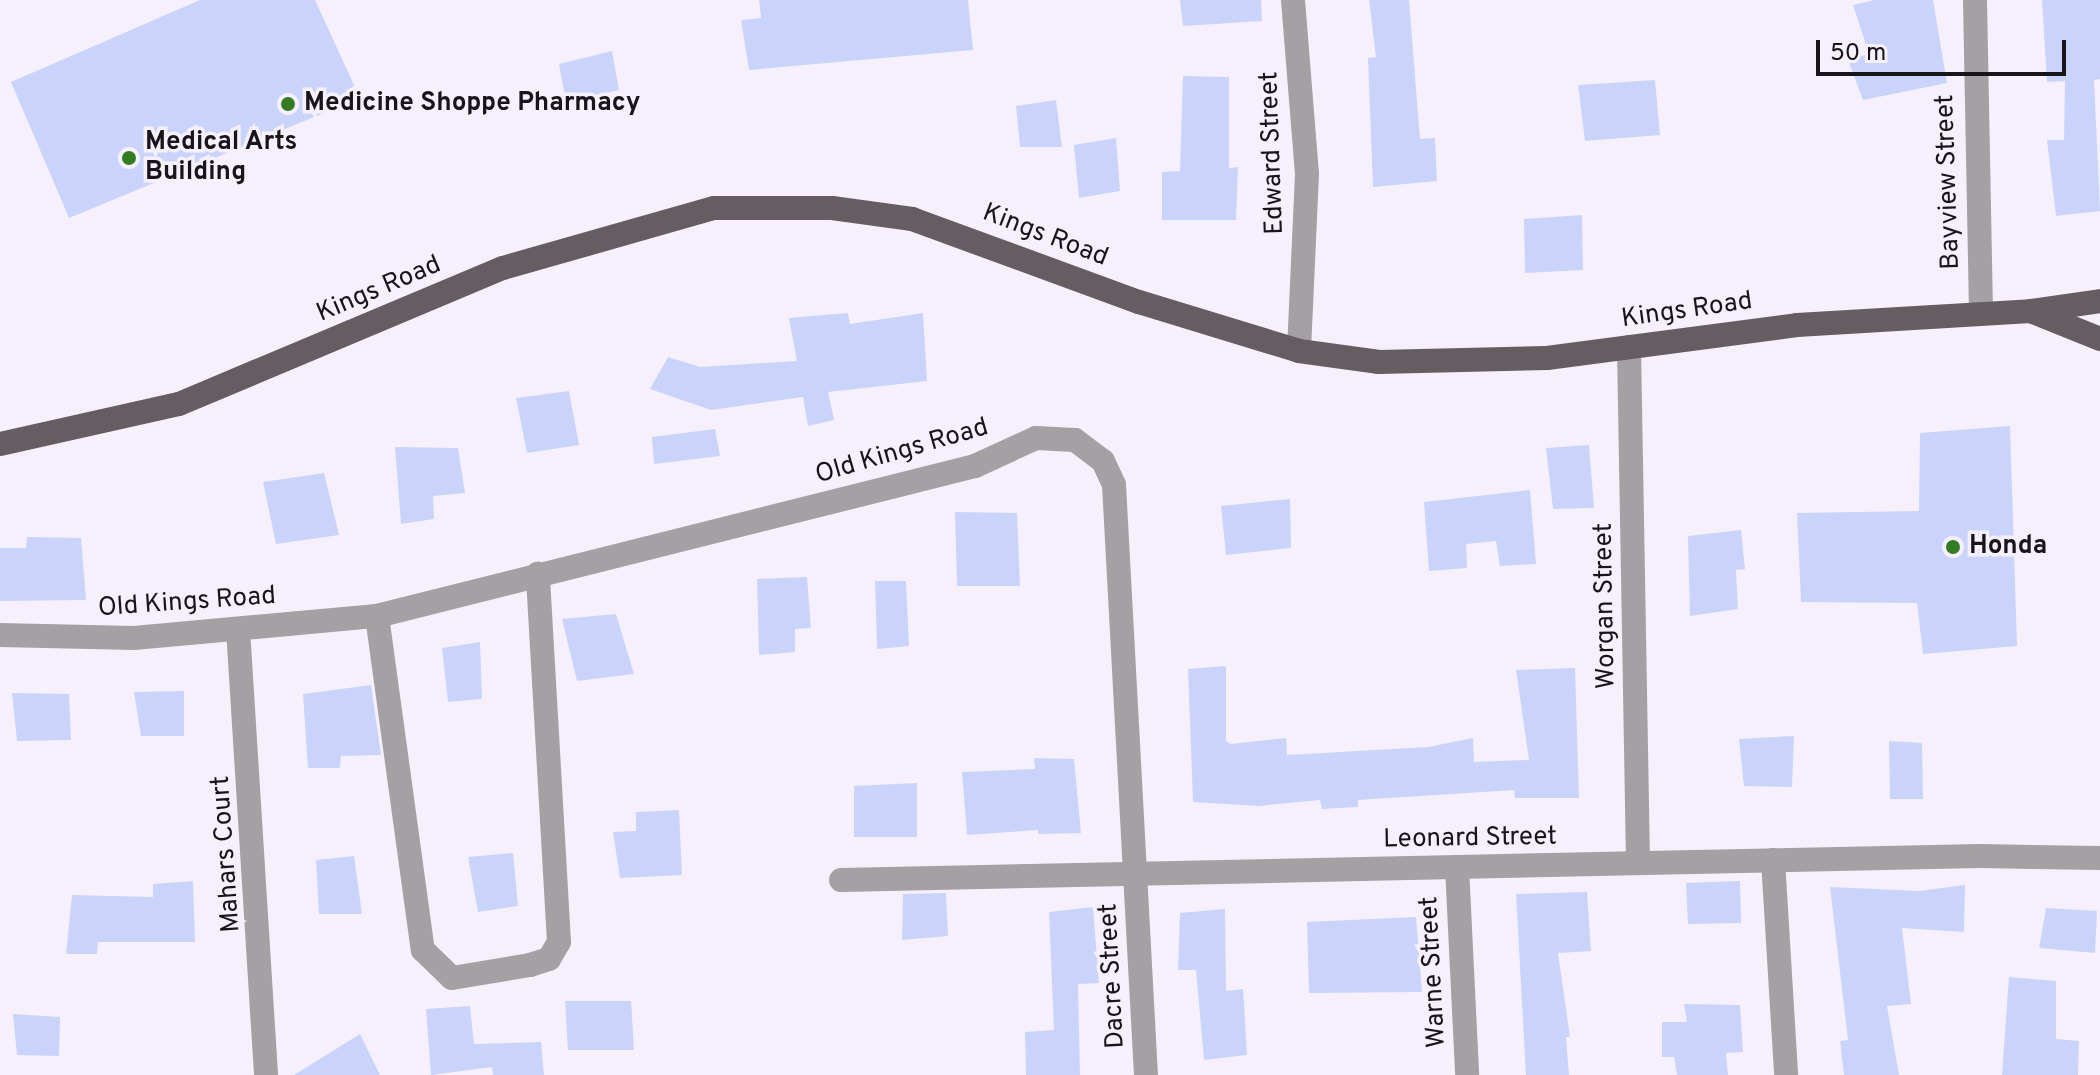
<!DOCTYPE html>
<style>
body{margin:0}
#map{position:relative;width:2100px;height:1075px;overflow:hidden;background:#f6f0fc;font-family:Overpass,sans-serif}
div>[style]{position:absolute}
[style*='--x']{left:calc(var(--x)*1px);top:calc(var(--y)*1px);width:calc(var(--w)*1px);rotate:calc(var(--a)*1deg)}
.building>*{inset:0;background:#cad4fb}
.street>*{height:24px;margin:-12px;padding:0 12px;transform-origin:12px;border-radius:12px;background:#a5a0a3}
.primary>*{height:24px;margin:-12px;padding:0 12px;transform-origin:12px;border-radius:12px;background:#665d62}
.dots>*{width:22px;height:22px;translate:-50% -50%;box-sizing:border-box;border:4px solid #f6f0fc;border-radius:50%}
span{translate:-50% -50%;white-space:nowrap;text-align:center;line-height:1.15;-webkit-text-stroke:7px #f6f0fc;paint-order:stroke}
.poi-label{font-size:26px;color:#171519;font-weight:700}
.left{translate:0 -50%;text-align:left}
.street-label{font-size:26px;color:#171519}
.scale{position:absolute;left:1816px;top:40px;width:250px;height:36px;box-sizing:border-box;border:4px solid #171519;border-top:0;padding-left:10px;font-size:24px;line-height:28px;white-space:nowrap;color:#171519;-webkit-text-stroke:6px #f6f0fc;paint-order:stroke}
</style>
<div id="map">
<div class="building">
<div style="clip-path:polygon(200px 0,315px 0,360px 98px,69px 218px,11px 82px)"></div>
<div style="clip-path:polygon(759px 0,968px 0,973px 50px,749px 70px,741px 20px,761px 18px)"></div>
<div style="clip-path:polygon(1180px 0,1261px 0,1262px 21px,1183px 26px)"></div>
<div style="clip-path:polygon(1369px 0,1409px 0,1420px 139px,1435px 138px,1437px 181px,1373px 187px,1368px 58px,1376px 57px)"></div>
<div style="clip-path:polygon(1874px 0,1933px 0,1947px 83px,1863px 100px,1848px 60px,1869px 54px,1853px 5px)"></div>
<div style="clip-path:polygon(2042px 0,2100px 0,2100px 79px,2094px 80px,2100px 211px,2056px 216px,2047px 140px,2064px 140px,2065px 81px,2047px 82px)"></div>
<div style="clip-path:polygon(612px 51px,619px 90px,566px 102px,559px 64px)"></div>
<div style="clip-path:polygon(1183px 76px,1229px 77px,1229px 168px,1238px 167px,1236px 220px,1162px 220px,1162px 172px,1180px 171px)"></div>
<div style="clip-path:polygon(1655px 80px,1660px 135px,1585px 141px,1578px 85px)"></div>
<div style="clip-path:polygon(1056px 100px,1062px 147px,1020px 147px,1016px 106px)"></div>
<div style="clip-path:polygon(1116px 138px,1120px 191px,1079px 198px,1074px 145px)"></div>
<div style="clip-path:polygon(1582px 215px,1583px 270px,1525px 273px,1524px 219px)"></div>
<div style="clip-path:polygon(848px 313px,850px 324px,923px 313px,927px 381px,828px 392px,834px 420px,808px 426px,803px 397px,711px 410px,650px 389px,668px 357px,700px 367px,797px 361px,789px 318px)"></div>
<div style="clip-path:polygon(569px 391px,579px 445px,527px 453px,516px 398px)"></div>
<div style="clip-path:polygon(2010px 426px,2017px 646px,1923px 654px,1917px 603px,1801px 602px,1797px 513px,1919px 511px,1920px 433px)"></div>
<div style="clip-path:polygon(715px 429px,720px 456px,654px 464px,652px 437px)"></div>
<div style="clip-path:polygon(1589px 445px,1594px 508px,1553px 509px,1546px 448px)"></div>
<div style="clip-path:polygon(395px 447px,458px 448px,465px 493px,433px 496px,434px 519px,401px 524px)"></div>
<div style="clip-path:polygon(324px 473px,339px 535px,276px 544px,263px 482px)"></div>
<div style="clip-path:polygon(1530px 490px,1536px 564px,1500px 566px,1496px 541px,1466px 544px,1467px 568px,1429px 571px,1424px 502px)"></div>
<div style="clip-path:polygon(1290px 499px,1291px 548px,1226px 555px,1221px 506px)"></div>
<div style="clip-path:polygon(955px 512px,1017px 513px,1020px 586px,957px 586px)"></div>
<div style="clip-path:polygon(1741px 530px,1745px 569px,1736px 570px,1738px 609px,1690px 616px,1688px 536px)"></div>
<div style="clip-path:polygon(27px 537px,81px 538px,86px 600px,0 601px,0 548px,26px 548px)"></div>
<div style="clip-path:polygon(807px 577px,811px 628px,795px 629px,795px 652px,759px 655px,757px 579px)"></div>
<div style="clip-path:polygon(875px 581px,906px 581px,909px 646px,877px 649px)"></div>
<div style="clip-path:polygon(616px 614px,634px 674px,577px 681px,562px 619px)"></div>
<div style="clip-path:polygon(480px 642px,482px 699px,448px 702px,442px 648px)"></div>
<div style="clip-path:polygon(1226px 666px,1226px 741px,1231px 744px,1286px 738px,1287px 755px,1428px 747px,1473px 738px,1474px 762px,1529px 760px,1516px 670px,1575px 668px,1579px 798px,1515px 798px,1514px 790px,1358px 800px,1358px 807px,1322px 809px,1320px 800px,1258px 806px,1193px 802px,1188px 669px)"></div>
<div style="clip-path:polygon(371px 685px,381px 755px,341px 756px,340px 768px,308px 768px,303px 694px)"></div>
<div style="clip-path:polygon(184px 691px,184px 736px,141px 736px,134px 692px)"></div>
<div style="clip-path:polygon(12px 693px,69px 694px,71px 740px,17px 741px)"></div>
<div style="clip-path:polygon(1794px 736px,1792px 787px,1744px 786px,1739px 739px)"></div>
<div style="clip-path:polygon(1889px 741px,1922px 743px,1923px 799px,1890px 799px)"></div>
<div style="clip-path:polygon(1034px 758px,1074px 759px,1081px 833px,1038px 834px,1038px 830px,967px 835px,962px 772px,1035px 769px)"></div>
<div style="clip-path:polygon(917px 783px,917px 837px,854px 837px,854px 786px)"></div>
<div style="clip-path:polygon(679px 810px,682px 875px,620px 878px,613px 832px,636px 831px,636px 812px)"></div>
<div style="clip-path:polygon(513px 853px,518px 906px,478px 912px,468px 857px)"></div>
<div style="clip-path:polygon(354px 856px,362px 914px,319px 914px,316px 860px)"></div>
<div style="clip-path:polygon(193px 881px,195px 942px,98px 942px,97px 954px,66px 954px,72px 895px,153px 897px,153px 884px)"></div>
<div style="clip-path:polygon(1740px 881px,1741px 923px,1688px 924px,1686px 883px)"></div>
<div style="clip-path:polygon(1965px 885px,1964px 932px,1902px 928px,1911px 1004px,1887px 1006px,1899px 1075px,1844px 1075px,1840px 1041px,1848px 1040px,1830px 887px,1919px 891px)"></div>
<div style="clip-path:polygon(1587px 892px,1591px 951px,1558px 953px,1570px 1037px,1566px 1037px,1569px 1075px,1526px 1075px,1516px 894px)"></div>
<div style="clip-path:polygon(946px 893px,948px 936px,902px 940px,903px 894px)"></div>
<div style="clip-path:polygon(1093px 907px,1099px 983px,1078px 984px,1080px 1075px,1026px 1075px,1025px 1032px,1054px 1030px,1049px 912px)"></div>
<div style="clip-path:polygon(2046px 908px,2097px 911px,2095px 953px,2039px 948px)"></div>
<div style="clip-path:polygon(1225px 909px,1226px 991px,1243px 989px,1247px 1055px,1204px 1060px,1196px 970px,1178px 970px,1180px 913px)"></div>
<div style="clip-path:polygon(1416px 917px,1422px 992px,1309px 993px,1307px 922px)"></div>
<div style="clip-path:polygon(2009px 977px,2056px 981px,2056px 1039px,2079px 1041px,2078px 1075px,2002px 1075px)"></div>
<div style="clip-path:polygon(565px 1001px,631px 1001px,634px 1050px,568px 1050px)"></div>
<div style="clip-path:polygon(1684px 1004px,1740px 1005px,1743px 1052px,1726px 1053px,1728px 1075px,1677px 1075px,1674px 1057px,1662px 1057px,1662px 1022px,1687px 1022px)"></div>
<div style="clip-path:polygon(470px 1006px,474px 1044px,541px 1042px,544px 1075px,493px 1075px,492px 1067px,431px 1075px,426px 1009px)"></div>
<div style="clip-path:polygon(13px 1014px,60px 1017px,59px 1056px,17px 1055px)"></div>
<div style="clip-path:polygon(360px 1034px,380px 1075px,294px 1075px)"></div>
</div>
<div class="street">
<div style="--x:1293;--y:0;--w:175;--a:85.4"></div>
<div style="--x:1307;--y:174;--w:177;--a:92.6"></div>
<div style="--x:1975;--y:0;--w:314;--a:88.9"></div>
<div style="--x:1629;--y:347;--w:516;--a:89"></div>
<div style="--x:377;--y:616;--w:337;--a:82.2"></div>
<div style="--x:423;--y:950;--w:40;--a:44"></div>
<div style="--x:452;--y:978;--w:79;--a:-9.5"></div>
<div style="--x:530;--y:965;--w:20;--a:-18"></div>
<div style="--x:549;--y:959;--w:20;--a:-60"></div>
<div style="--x:559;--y:942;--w:369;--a:-93.3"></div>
<div style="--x:238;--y:629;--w:447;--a:86.4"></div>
<div style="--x:0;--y:635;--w:134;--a:1.3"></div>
<div style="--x:134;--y:638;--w:244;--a:-5.2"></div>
<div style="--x:377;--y:616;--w:617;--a:-14.08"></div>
<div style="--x:975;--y:466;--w:67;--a:-24.7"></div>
<div style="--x:1036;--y:438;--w:39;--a:3"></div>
<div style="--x:1075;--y:440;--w:35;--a:37"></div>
<div style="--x:1103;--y:461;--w:26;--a:65"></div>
<div style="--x:1114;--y:485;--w:591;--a:86.9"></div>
<div style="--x:1773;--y:860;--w:215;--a:86.5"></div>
<div style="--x:1457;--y:867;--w:208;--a:87.2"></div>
<div style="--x:841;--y:880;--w:1139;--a:-1.21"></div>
<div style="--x:1980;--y:856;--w:120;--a:1"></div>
</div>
<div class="primary">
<div style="--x:2033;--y:312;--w:72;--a:21.9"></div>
<div style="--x:0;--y:444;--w:183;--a:-12.6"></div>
<div style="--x:179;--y:404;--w:351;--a:-22.8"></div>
<div style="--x:503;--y:268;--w:219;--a:-15.9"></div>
<div style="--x:714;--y:208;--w:118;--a:0"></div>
<div style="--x:832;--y:208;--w:81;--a:7.8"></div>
<div style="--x:912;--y:219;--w:242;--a:20.1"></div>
<div style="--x:1139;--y:302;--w:167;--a:17"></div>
<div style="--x:1299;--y:351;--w:81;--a:7.8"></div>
<div style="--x:1379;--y:362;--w:168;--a:-1.4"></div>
<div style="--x:1547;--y:358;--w:252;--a:-7.5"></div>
<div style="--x:1797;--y:325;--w:234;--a:-3.4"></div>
<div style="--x:2031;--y:311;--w:70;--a:-8.2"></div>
</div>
<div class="dots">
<div style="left:288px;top:104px;background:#347c21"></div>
<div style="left:129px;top:158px;background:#347c21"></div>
<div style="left:1953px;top:547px;background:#347c21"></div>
</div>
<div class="poi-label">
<span class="left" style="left:304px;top:104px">Medicine Shoppe Pharmacy</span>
<span class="left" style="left:145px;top:158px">Medical Arts<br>Building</span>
<span class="left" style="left:1969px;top:547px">Honda</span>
</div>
<div class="street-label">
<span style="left:1273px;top:153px;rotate:-92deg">Edward Street</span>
<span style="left:1949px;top:182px;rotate:-92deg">Bayview Street</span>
<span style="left:1045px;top:236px;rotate:21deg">Kings Road</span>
<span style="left:379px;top:290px;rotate:-23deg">Kings Road</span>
<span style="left:1687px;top:311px;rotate:-8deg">Kings Road</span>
<span style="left:902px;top:452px;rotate:-16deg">Old Kings Road</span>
<span style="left:187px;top:603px;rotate:-4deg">Old Kings Road</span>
<span style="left:1606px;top:606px;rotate:-91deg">Worgan Street</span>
<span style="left:1470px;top:839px;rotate:-1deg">Leonard Street</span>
<span style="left:227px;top:854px;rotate:-94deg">Mahars Court</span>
<span style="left:1434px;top:972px;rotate:-93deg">Warne Street</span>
<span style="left:1113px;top:976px;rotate:-93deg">Dacre Street</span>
</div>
<div class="scale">50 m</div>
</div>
